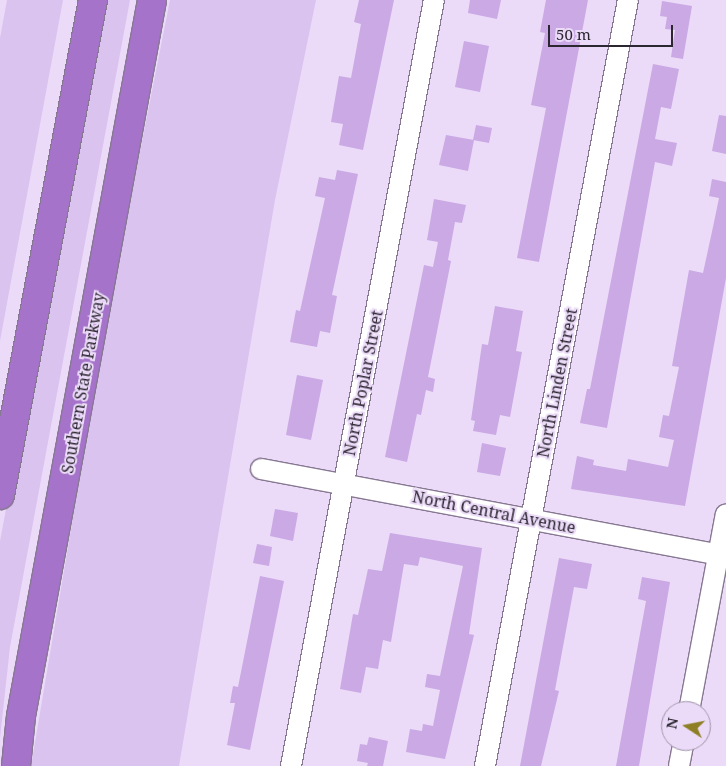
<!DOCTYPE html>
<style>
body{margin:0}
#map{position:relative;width:726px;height:766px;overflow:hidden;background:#ebdbf8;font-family:"Noto Serif",serif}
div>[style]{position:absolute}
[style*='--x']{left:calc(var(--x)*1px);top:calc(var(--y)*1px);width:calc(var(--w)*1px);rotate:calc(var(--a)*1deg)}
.green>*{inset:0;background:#dbc3ef}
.building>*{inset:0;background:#caa9e4}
.roads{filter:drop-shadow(1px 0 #877892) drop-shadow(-1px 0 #877892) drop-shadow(0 1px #877892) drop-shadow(0 -1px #877892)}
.minor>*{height:20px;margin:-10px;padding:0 10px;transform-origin:10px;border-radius:10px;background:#fff}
.highway>*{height:28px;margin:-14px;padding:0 14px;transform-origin:14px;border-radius:14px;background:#a573c9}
span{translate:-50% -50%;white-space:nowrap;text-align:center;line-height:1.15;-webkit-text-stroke:4px #ebdbf8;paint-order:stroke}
.street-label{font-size:16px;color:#2c2631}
.north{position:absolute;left:661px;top:701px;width:50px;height:50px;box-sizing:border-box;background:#ebdbf8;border:1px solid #9f93a8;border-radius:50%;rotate:281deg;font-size:14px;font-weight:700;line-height:20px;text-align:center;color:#2c2631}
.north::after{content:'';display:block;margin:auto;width:18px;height:22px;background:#8e7f26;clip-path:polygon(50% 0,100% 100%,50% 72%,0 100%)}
.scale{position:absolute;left:548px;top:25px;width:125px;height:22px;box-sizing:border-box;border:2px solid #2c2631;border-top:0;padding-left:6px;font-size:15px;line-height:18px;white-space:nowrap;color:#2c2631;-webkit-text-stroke:4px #ebdbf8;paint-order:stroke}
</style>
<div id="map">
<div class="green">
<div style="clip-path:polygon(7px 0,63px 0,0 341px,0 38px)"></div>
<div style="clip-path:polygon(102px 0,130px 0,10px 647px,0 738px,0 541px)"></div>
<div style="clip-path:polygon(170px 0,316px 0,275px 200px,179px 766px,31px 766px,105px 328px)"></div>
</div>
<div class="building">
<div style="clip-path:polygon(359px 0,394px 0,363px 150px,339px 145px,343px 124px,331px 122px,339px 76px,351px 78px,361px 24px,354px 22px)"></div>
<div style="clip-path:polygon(470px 0,501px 0,497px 19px,468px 13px)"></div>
<div style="clip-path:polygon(546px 0,588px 0,539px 262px,517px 258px,546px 108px,531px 105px,545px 33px,540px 32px)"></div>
<div style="clip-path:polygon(662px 1px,692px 6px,683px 59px,671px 57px,675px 30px,665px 29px,667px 17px,660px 16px)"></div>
<div style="clip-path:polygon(464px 41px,489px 46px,480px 92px,455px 87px)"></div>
<div style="clip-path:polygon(653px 64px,679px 69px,671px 109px,661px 107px,655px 139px,677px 143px,672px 166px,655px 162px,607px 428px,580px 423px,587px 389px,590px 389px)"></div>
<div style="clip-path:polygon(719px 115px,726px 116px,726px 154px,712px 151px)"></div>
<div style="clip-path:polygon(476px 125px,492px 128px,489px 143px,473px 140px)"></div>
<div style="clip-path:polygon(446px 135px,474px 140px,468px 171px,439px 165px)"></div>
<div style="clip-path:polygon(337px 170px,358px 174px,332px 295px,337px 296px,330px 333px,320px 331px,317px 347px,290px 342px,296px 310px,300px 311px,325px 198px,315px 196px,319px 177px,335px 180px)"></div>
<div style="clip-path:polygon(712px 179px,726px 182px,726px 278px,685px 506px,571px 489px,577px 456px,594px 460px,593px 465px,626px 471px,628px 459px,668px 467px,674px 440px,659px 437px,663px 415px,669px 416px,679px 367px,672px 366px,689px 270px,703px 273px,713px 227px,719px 198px,709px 196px)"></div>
<div style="clip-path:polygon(434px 199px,466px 205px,462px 223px,455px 222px,448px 260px,451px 261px,428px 377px,435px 379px,433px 392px,426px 390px,421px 415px,417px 414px,407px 462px,385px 457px,424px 265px,433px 267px,438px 242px,427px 240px)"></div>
<div style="clip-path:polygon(495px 306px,523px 311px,516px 351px,522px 352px,510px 417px,500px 415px,496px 435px,473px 431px,475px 421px,471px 420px,482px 344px,488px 345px)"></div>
<div style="clip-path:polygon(297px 375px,323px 380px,311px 440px,286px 435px)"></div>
<div style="clip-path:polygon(482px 443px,506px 448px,500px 476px,477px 472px)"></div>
<div style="clip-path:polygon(275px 509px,298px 513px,293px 541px,270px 536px)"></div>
<div style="clip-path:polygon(390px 533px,482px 548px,469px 634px,474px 635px,445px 759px,406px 752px,410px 729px,422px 731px,423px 724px,433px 726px,440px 690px,425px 687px,427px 674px,440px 676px,463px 566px,420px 557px,418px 566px,404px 564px,391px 642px,383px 640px,378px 669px,366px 667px,361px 693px,340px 689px,353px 614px,358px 615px,368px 569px,382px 571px)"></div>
<div style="clip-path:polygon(257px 544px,272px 547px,269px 566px,253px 563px)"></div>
<div style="clip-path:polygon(559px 558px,592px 564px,587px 589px,574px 587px,555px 690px,559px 691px,541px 766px,520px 766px)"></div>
<div style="clip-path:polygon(260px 576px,284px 581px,250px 750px,227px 745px,235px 703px,230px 703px,233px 686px,238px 687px)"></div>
<div style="clip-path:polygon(642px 577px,670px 582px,639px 766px,616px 766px,646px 601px,638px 599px)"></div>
<div style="clip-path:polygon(369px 737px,388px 741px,383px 766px,367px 766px,368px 763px,357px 761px,360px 744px,367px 745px)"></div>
</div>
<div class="roads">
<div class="minor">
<div style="--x:261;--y:469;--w:473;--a:10.6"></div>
<div style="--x:689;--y:711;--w:200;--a:-79.4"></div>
<div style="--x:291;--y:766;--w:779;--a:-79.43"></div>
<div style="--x:485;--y:766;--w:779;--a:-79.43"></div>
<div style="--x:679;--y:766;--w:25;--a:-79"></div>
</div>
<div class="highway">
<div style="--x:0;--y:495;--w:504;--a:-79.36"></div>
<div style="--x:16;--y:766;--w:50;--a:-84.3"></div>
<div style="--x:21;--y:716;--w:728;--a:-79.63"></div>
</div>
</div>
<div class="street-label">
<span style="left:83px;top:383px;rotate:-80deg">Southern State Parkway</span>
<span style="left:363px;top:383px;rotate:-79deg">North Poplar Street</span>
<span style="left:557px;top:383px;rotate:-79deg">North Linden Street</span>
<span style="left:494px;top:512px;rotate:11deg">North Central Avenue</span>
</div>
<div class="north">N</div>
<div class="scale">50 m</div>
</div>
